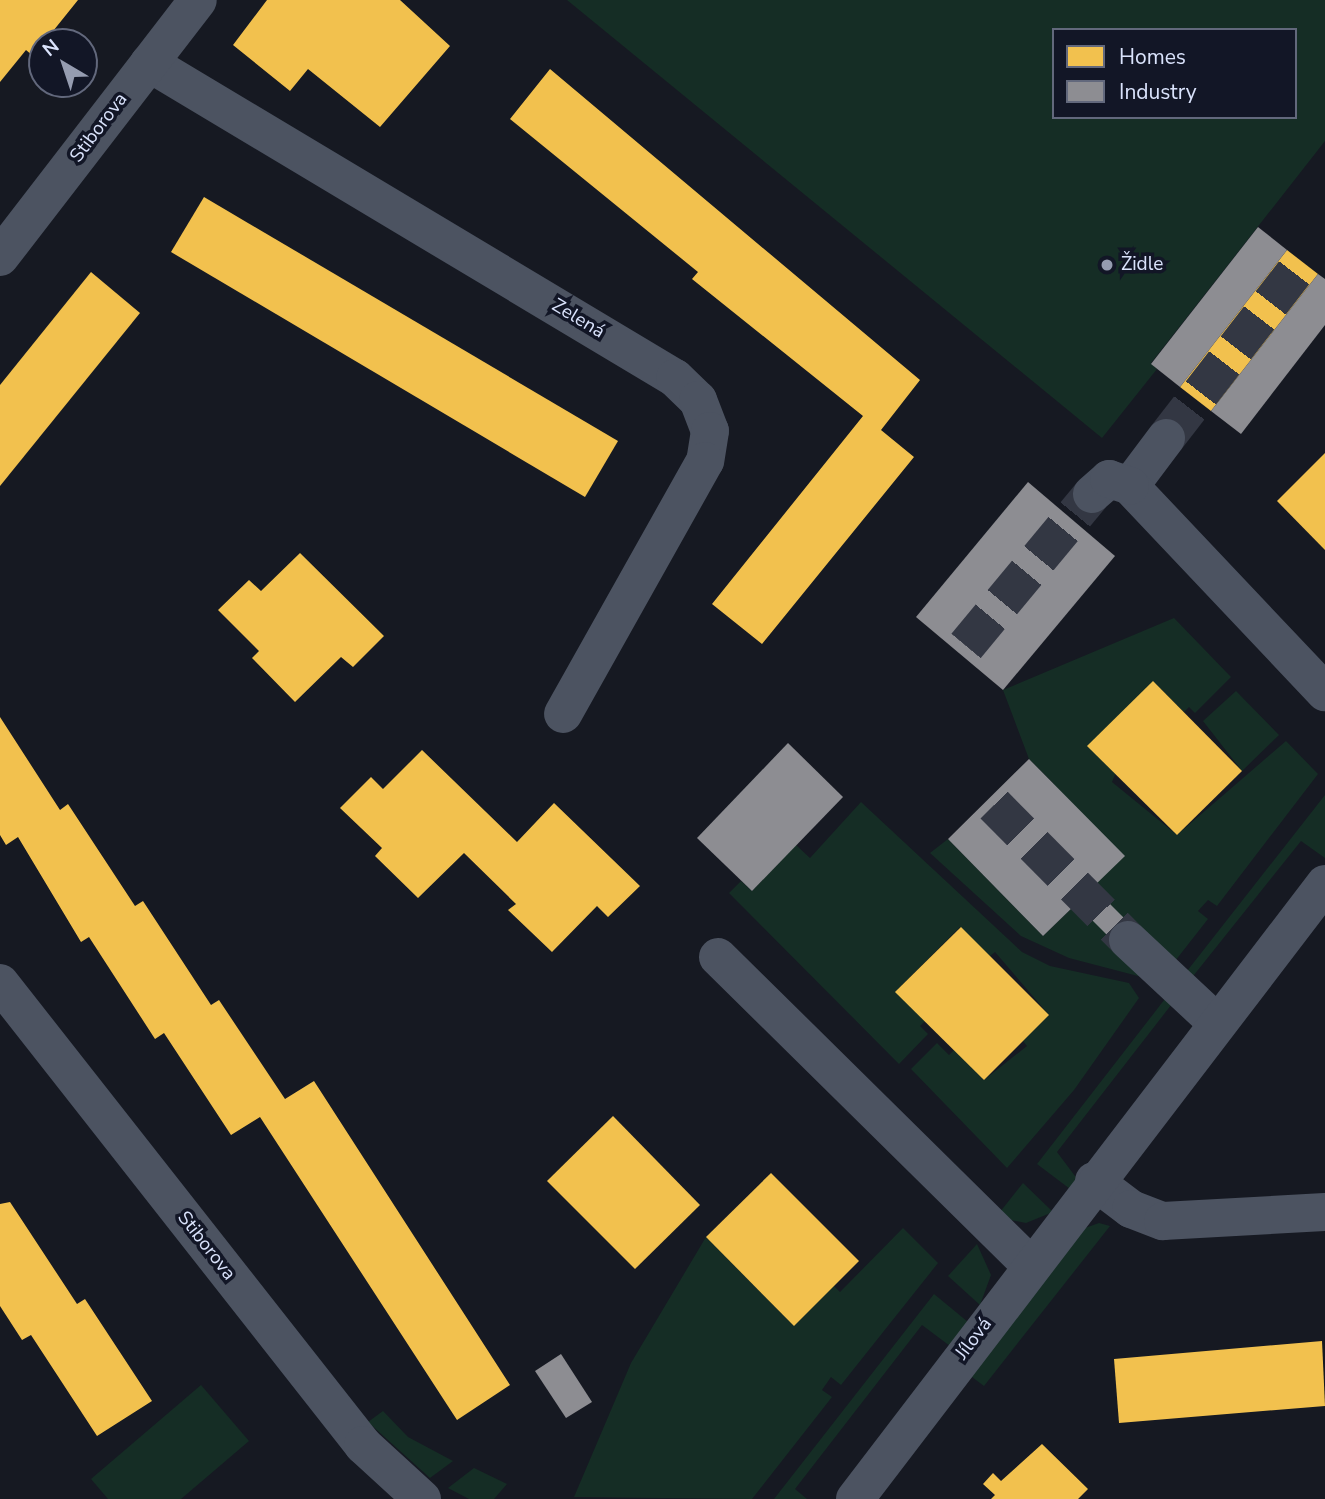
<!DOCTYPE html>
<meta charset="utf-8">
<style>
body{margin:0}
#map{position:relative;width:1325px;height:1499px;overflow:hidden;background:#161922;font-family:"Nunito Sans",sans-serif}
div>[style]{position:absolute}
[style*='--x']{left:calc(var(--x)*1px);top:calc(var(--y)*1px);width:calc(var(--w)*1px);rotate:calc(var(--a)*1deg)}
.green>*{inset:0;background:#152d25}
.homes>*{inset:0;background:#f2c14e}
.industry>*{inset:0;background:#8d8d92}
.minor-tunnel>*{height:38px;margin-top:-19px;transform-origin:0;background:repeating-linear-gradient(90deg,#333743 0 38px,transparent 0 57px)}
.minor>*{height:38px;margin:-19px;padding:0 19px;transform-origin:19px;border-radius:19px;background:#4c5361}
.dots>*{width:19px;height:19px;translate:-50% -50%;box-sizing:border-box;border:4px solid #121626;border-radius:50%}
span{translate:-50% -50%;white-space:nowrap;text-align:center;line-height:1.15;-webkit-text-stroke:7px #121626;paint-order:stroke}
.street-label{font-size:19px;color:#dae3fc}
.poi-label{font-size:19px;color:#dae3fc}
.left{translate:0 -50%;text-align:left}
.legend{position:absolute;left:1052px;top:28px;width:245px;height:91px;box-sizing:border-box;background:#121626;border:2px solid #62687c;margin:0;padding:9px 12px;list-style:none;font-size:21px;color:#dae3fc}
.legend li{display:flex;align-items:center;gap:14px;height:35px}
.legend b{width:35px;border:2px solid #62687c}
.north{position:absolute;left:28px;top:28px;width:70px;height:70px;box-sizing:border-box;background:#121626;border:2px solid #62687c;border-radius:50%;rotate:321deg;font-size:19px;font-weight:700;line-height:28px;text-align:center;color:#dae3fc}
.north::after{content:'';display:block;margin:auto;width:24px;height:32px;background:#959cb0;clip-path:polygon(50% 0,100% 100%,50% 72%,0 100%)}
</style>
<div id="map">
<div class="green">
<div style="clip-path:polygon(evenodd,567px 0,1325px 0,1325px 141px,1151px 363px,1157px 369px,1102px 438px,567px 0,1054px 30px,1295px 30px,1295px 117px,1054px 117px,1054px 30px)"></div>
<div style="clip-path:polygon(1174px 618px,1231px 677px,1195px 713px,1189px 707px,1184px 712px,1153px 681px,1112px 782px,1177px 835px,1286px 741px,1318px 774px,1217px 906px,1208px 900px,1198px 911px,1208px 919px,1168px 970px,1093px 887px,1053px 783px,1029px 759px,1003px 690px)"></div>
<div style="clip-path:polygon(1236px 691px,1279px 735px,1242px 771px,1203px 721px)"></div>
<div style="clip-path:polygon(1325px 795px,1325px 858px,1301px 841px,1186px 985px,1180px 980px)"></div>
<div style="clip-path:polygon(861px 802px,1022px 952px,1050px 966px,1129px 983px,1139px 998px,1074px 1090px,1007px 1168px,911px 1069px,937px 1043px,949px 1055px,954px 1050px,984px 1080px,1027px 1046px,1023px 1041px,1049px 1015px,995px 952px,990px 956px,960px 927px,896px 991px,925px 1021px,920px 1026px,928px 1034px,899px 1064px,729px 893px,741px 881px,752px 891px,796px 845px,810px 858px)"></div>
<div style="clip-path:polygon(948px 839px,1043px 936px,1076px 904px,1157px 981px,1069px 958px,1021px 936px,930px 853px)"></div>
<div style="clip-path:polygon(1168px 995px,1175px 1000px,1057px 1152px,1078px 1180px,1070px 1189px,1037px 1164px)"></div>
<div style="clip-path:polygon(1023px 1183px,1053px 1212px,1026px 1223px,996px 1217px)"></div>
<div style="clip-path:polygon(1099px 1223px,1110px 1226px,984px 1386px,968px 1374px,1085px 1228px)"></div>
<div style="clip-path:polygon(903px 1228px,938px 1263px,841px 1385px,831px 1377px,822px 1390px,832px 1397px,752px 1499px,574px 1497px,631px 1363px,706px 1237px,794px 1326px,834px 1286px,840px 1292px)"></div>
<div style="clip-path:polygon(977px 1244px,991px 1275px,980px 1305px,948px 1276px)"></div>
<div style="clip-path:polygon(934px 1294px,968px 1322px,950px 1346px,922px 1325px,795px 1489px,807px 1499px,774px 1499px)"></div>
<div style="clip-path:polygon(201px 1385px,249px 1441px,181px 1499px,108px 1499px,91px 1479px)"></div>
<div style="clip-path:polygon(383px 1411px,408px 1437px,453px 1461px,430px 1478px,368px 1422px)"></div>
<div style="clip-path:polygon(474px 1468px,507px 1484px,494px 1499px,469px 1499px,448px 1488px)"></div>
</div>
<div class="homes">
<div style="clip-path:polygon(0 0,78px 0,33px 56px,26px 50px,0 82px)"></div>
<div style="clip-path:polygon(267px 0,400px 0,450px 46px,380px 127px,308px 69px,290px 91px,233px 45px)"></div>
<div style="clip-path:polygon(550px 69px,920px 380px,881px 430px,914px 457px,762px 644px,712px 604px,863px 416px,692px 279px,698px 272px,510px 119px)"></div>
<div style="clip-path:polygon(204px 197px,618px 441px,585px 497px,171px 252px)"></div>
<div style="clip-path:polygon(1287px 250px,1318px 274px,1211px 411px,1180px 387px)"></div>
<div style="clip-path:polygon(91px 272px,140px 313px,0 486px,0 385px)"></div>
<div style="clip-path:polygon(1325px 453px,1325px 550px,1277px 501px)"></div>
<div style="clip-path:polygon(300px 553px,384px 636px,353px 667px,341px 657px,295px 702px,252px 658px,259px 651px,218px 610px,249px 580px,261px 591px)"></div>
<div style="clip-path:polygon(1153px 681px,1242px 771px,1177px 835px,1087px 746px)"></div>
<div style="clip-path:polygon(0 717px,60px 810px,68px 804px,135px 906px,143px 901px,211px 1005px,219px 1000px,285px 1099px,314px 1081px,510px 1385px,457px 1420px,260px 1117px,231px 1135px,164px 1033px,155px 1039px,89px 937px,81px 942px,18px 837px,6px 845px,0 835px)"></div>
<div style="clip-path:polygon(422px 750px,517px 842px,554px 803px,640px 886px,608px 917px,597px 906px,552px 952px,508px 910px,516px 904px,464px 853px,418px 898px,375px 856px,382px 848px,340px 808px,371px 777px,383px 789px)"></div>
<div style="clip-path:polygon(961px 927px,1049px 1015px,984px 1080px,895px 992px)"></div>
<div style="clip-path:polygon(613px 1116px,700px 1205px,635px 1269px,547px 1181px)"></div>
<div style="clip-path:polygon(771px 1173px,859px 1261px,794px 1326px,706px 1237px)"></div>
<div style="clip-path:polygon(10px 1202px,77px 1304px,85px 1299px,152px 1401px,97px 1436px,31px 1335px,22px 1340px,0 1306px,0 1204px)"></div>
<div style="clip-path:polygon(1322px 1341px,1325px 1406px,1119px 1423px,1114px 1359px)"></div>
<div style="clip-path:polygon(1042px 1444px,1088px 1489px,1078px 1499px,991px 1499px,995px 1495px,983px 1484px,993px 1473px,1001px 1481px)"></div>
</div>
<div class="industry">
<div style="clip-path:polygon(1258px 227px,1287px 250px,1180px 387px,1151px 364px)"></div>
<div style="clip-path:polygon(1318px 274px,1325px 279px,1325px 325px,1241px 434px,1211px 411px)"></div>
<div style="clip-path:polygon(1028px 482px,1115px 556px,1003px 690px,916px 617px)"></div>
<div style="clip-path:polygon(788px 743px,843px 797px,752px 891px,697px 838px)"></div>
<div style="clip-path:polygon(1029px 759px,1125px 856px,1093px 887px,1136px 930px,1120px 948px,1076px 904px,1043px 936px,948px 839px)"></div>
<div style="clip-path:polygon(561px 1354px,592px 1402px,566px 1418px,535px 1371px)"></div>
</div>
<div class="minor-tunnel">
<div style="--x:1166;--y:438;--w:214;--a:-52.2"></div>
<div style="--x:966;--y:646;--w:197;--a:-50.3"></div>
<div style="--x:994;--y:805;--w:190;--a:45.2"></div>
</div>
<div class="minor">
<div style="--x:149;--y:63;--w:613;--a:30.92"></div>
<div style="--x:675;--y:378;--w:32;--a:44"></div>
<div style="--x:698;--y:400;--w:33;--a:69"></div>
<div style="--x:710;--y:431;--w:30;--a:99"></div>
<div style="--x:705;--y:461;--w:290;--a:119.3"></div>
<div style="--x:0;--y:257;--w:324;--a:-52.4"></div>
<div style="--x:1166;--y:438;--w:60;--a:126.9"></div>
<div style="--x:1130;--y:486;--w:284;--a:46.6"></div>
<div style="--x:1092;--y:494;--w:23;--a:-41"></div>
<div style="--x:1109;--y:479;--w:22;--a:18"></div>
<div style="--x:1128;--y:940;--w:120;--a:43"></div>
<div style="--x:718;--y:957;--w:438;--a:44.6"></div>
<div style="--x:0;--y:983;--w:588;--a:51.84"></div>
<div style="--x:363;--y:1445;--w:80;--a:42.5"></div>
<div style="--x:1094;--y:1181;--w:46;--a:37.1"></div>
<div style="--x:1131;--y:1209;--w:34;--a:21"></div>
<div style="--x:1163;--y:1221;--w:162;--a:-3.2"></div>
<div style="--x:855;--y:1499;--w:774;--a:-52.61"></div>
</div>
<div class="dots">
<div style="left:1107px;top:265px;background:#959cb0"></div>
</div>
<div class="street-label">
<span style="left:99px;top:128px;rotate:-53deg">Stiborova</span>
<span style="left:578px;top:319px;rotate:31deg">Zelená</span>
<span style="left:206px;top:1246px;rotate:52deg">Stiborova</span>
<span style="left:974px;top:1339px;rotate:-53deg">Jílová</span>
</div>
<div class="poi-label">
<span class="left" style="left:1121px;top:265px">Židle</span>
</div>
<ul class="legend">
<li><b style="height:19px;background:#f2c14e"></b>Homes</li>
<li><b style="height:19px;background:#8d8d92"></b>Industry</li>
</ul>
<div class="north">N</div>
</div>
